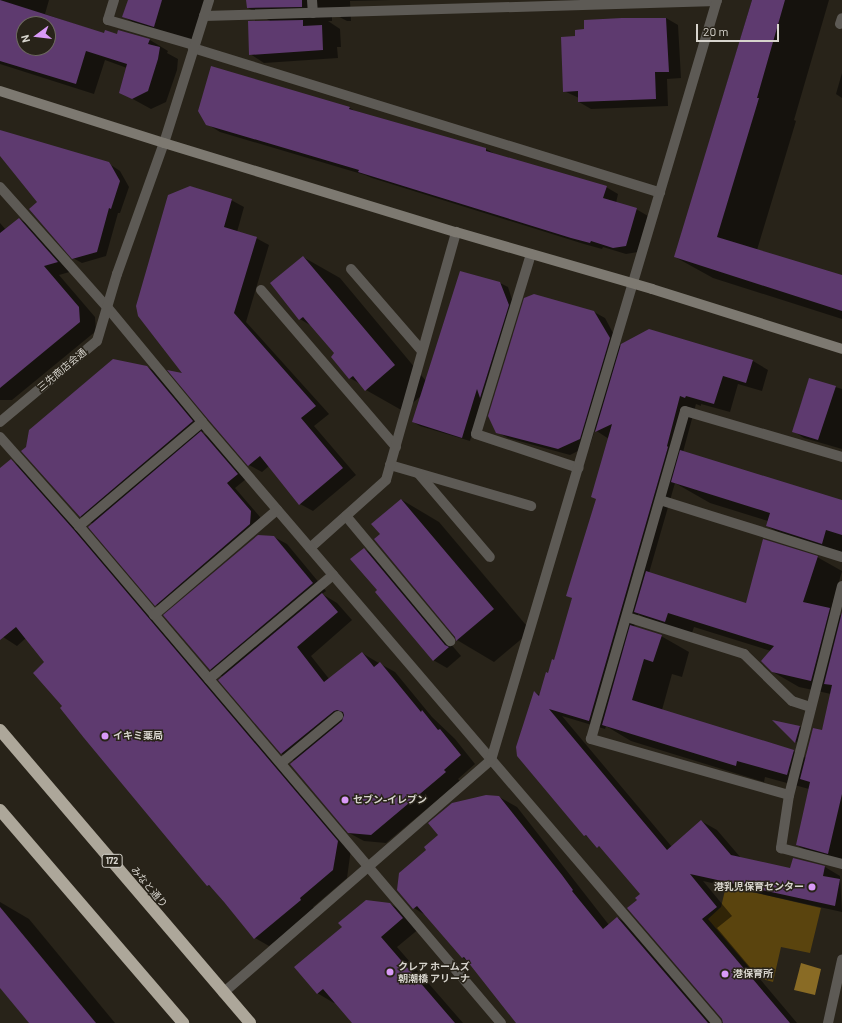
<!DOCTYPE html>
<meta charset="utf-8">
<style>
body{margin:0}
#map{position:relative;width:842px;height:1023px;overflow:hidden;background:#282319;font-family:Barlow,"Noto Sans JP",sans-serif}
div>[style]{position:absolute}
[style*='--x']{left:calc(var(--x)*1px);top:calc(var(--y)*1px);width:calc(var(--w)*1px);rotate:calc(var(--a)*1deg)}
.green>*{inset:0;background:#5a440e}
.water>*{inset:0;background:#896b25}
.shadow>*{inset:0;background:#0007}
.building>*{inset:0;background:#5e3a6f}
.lane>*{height:10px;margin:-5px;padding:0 5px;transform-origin:5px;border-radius:5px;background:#5d5a55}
.street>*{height:10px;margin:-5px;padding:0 5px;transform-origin:5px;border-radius:5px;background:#5d5a55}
.secondary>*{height:10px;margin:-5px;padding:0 5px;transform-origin:5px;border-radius:5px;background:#7d7971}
.highway>*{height:12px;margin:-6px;padding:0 6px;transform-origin:6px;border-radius:6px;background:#ada79a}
.dots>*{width:11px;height:11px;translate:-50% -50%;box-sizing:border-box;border:2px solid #282319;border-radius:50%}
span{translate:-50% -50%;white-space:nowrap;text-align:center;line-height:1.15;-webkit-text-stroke:3px #282319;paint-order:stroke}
.shield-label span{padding:1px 3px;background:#282319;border:1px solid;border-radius:3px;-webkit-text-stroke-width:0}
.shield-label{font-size:9px;color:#d7d4cd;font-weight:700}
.street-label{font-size:10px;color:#d7d4cd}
.poi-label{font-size:10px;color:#d7d4cd;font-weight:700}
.left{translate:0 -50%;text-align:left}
.right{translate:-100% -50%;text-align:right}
.north{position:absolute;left:16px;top:16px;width:40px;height:40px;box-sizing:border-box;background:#282319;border:1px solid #6e6a61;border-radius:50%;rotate:255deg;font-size:11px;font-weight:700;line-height:16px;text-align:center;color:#d7d4cd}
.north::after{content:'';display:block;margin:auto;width:14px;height:18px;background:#d99af7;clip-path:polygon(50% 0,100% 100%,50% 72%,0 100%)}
.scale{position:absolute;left:696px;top:24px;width:83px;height:18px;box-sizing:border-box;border:2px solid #d7d4cd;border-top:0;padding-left:5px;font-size:12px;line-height:14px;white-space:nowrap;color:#d7d4cd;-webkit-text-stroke:3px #282319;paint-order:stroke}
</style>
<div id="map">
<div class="green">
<div style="clip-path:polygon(726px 886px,821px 908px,810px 953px,781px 947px,773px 982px,758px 978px,708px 919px,721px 907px)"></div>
</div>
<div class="water">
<div style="clip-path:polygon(801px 963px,821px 969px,815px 995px,794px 990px)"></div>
</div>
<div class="shadow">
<div style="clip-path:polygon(evenodd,0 0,49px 0,45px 14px,104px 34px,150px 40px,168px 51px,167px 53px,178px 59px,177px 70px,166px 102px,151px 109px,120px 92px,127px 68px,105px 60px,94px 94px,0 64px,0 0,24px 24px,48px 24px,48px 48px,24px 48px,24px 24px)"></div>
<div style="clip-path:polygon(129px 0,206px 0,191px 47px,161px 38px,124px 17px)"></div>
<div style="clip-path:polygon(247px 0,391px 0,350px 1px,351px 21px,347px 21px,332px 13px,332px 21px,328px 21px,340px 29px,341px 47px,337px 47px,338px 58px,264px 63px,250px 54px,272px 22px,248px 8px)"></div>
<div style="clip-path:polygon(752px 0,829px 0,794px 120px,796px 121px,757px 250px,842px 276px,842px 319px,713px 278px,675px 257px)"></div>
<div style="clip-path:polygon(666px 18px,678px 25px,681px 78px,667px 79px,668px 106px,591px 109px,579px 102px,579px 98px,564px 91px,576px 37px,585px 30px,585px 21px)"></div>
<div style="clip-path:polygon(212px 67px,350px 108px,358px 113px,486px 149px,497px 155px,606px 187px,618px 194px,616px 203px,636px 209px,648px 216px,638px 252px,626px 254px,603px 247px,602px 249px,584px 244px,372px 178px,365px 175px,220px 132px,207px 124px)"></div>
<div style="clip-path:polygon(842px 73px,842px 98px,836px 94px)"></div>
<div style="clip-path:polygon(108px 163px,120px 171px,129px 187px,120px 213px,118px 213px,106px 256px,82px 263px,73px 258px,39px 202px)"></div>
<div style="clip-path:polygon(231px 200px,244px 207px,237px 232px,256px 238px,269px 245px,246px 322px,329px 414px,314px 426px,356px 475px,313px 511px,300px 504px,269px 466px,262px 472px,249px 465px,185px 374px,139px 315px)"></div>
<div style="clip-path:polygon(19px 219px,35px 228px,73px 271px,59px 275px,95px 317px,96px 331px,12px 400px,0 400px,0 223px,6px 230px)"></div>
<div style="clip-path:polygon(303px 257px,340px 278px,426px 381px,500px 283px,508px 287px,515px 309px,482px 398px,470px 441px,420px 426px,413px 422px,421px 396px,403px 411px,366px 390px,362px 385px,350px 378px,335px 353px,313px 327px,300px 319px,271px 284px)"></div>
<div style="clip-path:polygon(evenodd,594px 312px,605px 318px,621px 348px,649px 330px,753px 361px,768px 370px,762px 391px,738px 384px,730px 412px,701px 404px,701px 406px,696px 404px,683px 452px,842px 501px,842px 559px,805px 547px,767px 526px,768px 521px,710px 503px,675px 483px,649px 573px,747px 604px,817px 557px,842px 571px,831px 610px,842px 616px,842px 868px,834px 866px,797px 845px,809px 789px,765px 777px,764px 782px,631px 741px,606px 726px,605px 729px,562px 716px,672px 847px,701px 821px,717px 830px,741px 858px,791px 869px,794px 859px,825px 867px,840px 876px,842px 912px,703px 881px,732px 916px,717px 928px,797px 1023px,733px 1023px,638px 900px,641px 894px,605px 851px,585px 835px,534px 692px,540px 695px,554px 661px,573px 599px,567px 595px,597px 500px,609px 439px,595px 430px,590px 445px,570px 455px,508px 438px,497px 432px,594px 312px,638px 614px,661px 627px,691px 636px,694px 627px,771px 651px,773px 672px,799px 687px,831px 694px,823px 731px,806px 758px,793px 751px,662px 710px,672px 674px,682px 677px,689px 652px,661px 636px,634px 627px,638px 614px)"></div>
<div style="clip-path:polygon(147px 367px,161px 375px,206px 429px,202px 433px,210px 437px,246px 479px,235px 488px,260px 517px,259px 529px,165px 610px,156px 605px,93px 524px,80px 516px)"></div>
<div style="clip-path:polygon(809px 379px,842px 389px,842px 449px,804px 438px,793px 431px)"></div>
<div style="clip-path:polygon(11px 461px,25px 469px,351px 849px,347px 878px,313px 907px,315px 909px,269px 946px,255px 938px,213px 889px,208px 885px,64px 706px,45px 662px,26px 638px,17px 646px,0 635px,0 470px)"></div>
<div style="clip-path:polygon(402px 500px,439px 522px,531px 631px,494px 662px,457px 640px,381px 535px)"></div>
<div style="clip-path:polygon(274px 537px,287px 544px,326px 591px,322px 594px,337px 603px,352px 620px,311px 656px,330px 680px,362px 653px,377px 662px,395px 672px,432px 717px,455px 739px,475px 764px,458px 779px,460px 781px,386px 843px,364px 841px,349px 833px,295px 761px,282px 754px,220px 680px,223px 677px,210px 669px)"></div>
<div style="clip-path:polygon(364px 549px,377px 557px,461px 656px,447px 668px,433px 660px,378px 590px)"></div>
<div style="clip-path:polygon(775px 722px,800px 727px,807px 731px,803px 746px,796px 742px)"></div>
<div style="clip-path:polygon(499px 797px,517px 807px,609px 925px,618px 918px,635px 928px,716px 1023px,518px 1023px,468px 961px,463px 958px,427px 916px,414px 908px)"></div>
<div style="clip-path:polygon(0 902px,29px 919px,115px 1023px,31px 1023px,0 986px)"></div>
<div style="clip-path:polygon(390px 904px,408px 914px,420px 928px,397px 947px,463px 1023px,354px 1023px,336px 1002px,334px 1003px,317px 993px)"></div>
</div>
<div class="building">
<div style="clip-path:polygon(evenodd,0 0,104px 33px,105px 30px,117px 34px,118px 30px,150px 39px,148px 44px,160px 47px,158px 59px,148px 91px,132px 99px,119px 93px,127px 64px,86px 51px,76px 84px,0 61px,0 0,24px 24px,48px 24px,48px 48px,24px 48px,24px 24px)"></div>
<div style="clip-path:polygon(128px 0,162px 0,154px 27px,122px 17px)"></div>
<div style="clip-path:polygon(246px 0,302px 0,302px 7px,247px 8px)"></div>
<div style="clip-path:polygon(752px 0,785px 0,757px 98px,759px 98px,717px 237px,842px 275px,842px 311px,674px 257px)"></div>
<div style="clip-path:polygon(622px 18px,666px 18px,669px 72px,655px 72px,656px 99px,578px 102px,578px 91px,563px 92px,561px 37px,575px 36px,575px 30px,584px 29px,584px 20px)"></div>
<div style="clip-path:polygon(303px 20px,303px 26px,322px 25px,323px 50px,249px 55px,248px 21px)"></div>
<div style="clip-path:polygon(211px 66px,350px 107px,349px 109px,486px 148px,486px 151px,607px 186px,603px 198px,637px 208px,626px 246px,613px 248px,591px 241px,590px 243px,571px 238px,358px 172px,359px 170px,206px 125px,198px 111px)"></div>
<div style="clip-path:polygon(0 130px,109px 162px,111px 165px,120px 181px,111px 209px,109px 208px,97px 252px,72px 259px,29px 209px,37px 202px,0 156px)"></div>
<div style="clip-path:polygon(190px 186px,232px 199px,224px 227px,257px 237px,234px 313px,316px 406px,301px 418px,343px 468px,299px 505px,260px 456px,248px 466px,207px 418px,167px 370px,182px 373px,138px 316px,136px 306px,168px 195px)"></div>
<div style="clip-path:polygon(19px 218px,58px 262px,44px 266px,79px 307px,80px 322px,0 388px,0 233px)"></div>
<div style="clip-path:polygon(303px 256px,395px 365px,365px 391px,353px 376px,349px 379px,331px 357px,334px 353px,303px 317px,299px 320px,270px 283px)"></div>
<div style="clip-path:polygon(460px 271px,500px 282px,509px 305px,480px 398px,477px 389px,462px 438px,412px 422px)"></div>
<div style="clip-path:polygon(534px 294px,594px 311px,610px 338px,580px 439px,558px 449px,496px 433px,488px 416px,524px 298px)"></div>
<div style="clip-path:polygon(649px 329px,753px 360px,746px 383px,723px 376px,714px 404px,686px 396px,685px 398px,680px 396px,667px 446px,668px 447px,589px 721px,549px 709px,667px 850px,701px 820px,731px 855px,790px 868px,793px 858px,825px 866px,823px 876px,840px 879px,835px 906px,690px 874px,717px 907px,702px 919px,790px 1023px,723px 1023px,722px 1019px,627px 908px,637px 900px,635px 898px,640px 894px,599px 846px,597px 848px,586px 835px,584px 836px,517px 756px,516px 747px,534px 691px,539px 696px,546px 672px,548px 673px,552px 659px,554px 660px,572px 598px,566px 596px,596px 499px,591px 497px,612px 424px,595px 432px,621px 344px)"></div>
<div style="clip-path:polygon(113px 359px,147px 366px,193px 421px,80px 517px,21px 451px,26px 447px,29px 430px)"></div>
<div style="clip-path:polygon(809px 378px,836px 386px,818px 440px,792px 432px)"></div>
<div style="clip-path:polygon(201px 431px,238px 474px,227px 483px,251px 511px,250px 524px,155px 606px,88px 527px)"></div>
<div style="clip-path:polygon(680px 450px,842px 500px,842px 535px,826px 530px,822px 544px,766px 526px,770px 513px,671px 482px)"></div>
<div style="clip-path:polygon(11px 459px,74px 530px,338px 841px,333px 870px,300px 898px,301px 900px,254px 939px,224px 902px,209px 885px,207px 886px,191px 867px,84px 738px,60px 708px,62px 706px,33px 673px,44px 662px,16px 627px,0 640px,0 468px)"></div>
<div style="clip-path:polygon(401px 499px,494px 609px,456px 641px,455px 637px,374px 539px,380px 534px,371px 524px)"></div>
<div style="clip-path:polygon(258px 535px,274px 536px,313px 583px,210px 670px,163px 615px)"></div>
<div style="clip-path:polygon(763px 539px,818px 556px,803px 602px,830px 608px,811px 681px,772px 672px,761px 661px,774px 646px,668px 613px,665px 622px,634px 612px,646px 571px,746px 603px)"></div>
<div style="clip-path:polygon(364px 548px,445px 645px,449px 647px,433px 661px,375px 592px,377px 590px,350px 559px)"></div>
<div style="clip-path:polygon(322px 593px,338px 612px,297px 647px,324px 682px,362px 652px,374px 667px,380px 662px,421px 712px,422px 710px,438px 730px,440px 729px,461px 755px,444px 770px,446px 772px,371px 835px,348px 833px,290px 764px,342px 721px,344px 715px,343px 712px,337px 710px,334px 711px,281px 754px,218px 680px)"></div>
<div style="clip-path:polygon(842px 612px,842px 794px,828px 854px,796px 845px,810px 782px,800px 779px,813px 728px,822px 730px,832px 685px,824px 684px)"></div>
<div style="clip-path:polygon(630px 625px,662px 635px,653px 662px,644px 659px,632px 700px,794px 750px,787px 775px,737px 761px,736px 766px,602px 725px)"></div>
<div style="clip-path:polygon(772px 720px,800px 726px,795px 743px)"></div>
<div style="clip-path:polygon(486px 795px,499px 796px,562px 875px,573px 890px,572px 891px,603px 929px,617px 917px,708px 1023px,516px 1023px,464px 957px,462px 958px,417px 906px,413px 909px,397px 890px,399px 873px,426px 850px,424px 847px,438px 835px,428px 823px,452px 803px)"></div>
<div style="clip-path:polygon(366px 900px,390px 903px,403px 918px,381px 937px,455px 1023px,352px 1023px,323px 989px,317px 994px,294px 967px,342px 927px,338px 923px)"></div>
<div style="clip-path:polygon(0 907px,96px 1023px,29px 1023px,0 988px)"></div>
</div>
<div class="lane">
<div style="--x:312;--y:0;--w:13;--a:86"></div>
<div style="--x:204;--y:16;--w:513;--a:-1.67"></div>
<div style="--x:840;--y:24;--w:6;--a:-72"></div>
<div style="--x:351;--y:269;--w:108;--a:49.1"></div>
<div style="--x:261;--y:290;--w:207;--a:49.3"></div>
<div style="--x:390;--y:465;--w:147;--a:16.2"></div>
<div style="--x:419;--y:474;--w:109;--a:49.5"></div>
<div style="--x:310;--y:548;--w:102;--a:-41.8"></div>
<div style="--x:386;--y:480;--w:258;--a:-74.2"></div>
</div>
<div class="street">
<div style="--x:114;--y:0;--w:21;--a:107"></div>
<div style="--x:108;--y:20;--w:90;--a:16.2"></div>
<div style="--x:193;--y:48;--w:489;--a:17.2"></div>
<div style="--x:0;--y:187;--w:161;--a:48.3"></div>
<div style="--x:107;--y:307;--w:149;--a:50.4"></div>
<div style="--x:202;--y:422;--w:791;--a:49.41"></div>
<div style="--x:531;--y:254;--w:188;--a:107"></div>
<div style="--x:476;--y:434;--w:108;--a:18.3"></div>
<div style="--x:0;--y:422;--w:126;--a:-39.9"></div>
<div style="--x:97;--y:341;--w:70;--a:-73.4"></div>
<div style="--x:117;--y:274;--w:139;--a:-70.3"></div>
<div style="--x:164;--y:143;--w:150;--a:-72.5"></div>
<div style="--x:0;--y:437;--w:119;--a:48.4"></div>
<div style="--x:79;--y:526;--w:652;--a:49.67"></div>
<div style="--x:660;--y:500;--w:191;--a:17.4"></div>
<div style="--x:346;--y:516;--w:163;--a:50.2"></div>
<div style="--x:79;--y:526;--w:161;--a:-40.2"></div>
<div style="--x:842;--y:586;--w:216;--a:104.2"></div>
<div style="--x:789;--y:795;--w:54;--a:98.6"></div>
<div style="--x:781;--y:848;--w:63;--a:14.7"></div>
<div style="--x:154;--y:615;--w:162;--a:-40.5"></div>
<div style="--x:627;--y:617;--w:123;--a:17.5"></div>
<div style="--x:744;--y:654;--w:67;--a:44.4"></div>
<div style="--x:792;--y:701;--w:20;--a:18"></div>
<div style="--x:209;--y:679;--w:162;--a:-40"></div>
<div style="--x:281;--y:763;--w:74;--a:-39.5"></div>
<div style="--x:789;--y:795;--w:206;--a:-164.2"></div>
<div style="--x:591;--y:739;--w:341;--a:-74"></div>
<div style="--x:685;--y:411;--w:164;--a:16.3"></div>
<div style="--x:223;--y:993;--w:355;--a:-41"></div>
<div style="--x:491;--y:760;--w:793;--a:-73.44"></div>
<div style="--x:828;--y:1023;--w:65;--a:-77.5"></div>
</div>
<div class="secondary">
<div style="--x:0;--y:91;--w:172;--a:17.6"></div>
<div style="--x:164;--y:143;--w:305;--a:17"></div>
<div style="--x:456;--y:232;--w:204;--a:16.2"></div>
<div style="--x:652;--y:289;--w:199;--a:17.5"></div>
</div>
<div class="highway">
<div style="--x:0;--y:730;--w:385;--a:49.5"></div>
<div style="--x:0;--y:810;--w:281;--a:49.3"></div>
</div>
<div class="dots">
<div style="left:105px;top:736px;background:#d99af7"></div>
<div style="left:345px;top:800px;background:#d99af7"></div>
<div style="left:812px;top:887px;background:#d99af7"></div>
<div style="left:390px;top:972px;background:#d99af7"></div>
<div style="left:725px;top:974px;background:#d99af7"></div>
</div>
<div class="shield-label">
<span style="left:112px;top:861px">172</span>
</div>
<div class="street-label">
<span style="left:62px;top:370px;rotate:-40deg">三先商店会通</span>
<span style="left:149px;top:887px;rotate:50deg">みなと通り</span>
</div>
<div class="poi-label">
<span class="left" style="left:113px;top:736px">イキミ薬局</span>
<span class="left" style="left:353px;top:800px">セブン-イレブン</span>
<span class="right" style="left:804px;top:887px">港乳児保育センター</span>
<span class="left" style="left:398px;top:972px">クレア ホームズ<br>朝潮橋 アリーナ</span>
<span class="left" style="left:733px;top:974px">港保育所</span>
</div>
<div class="north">N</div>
<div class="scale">20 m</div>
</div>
